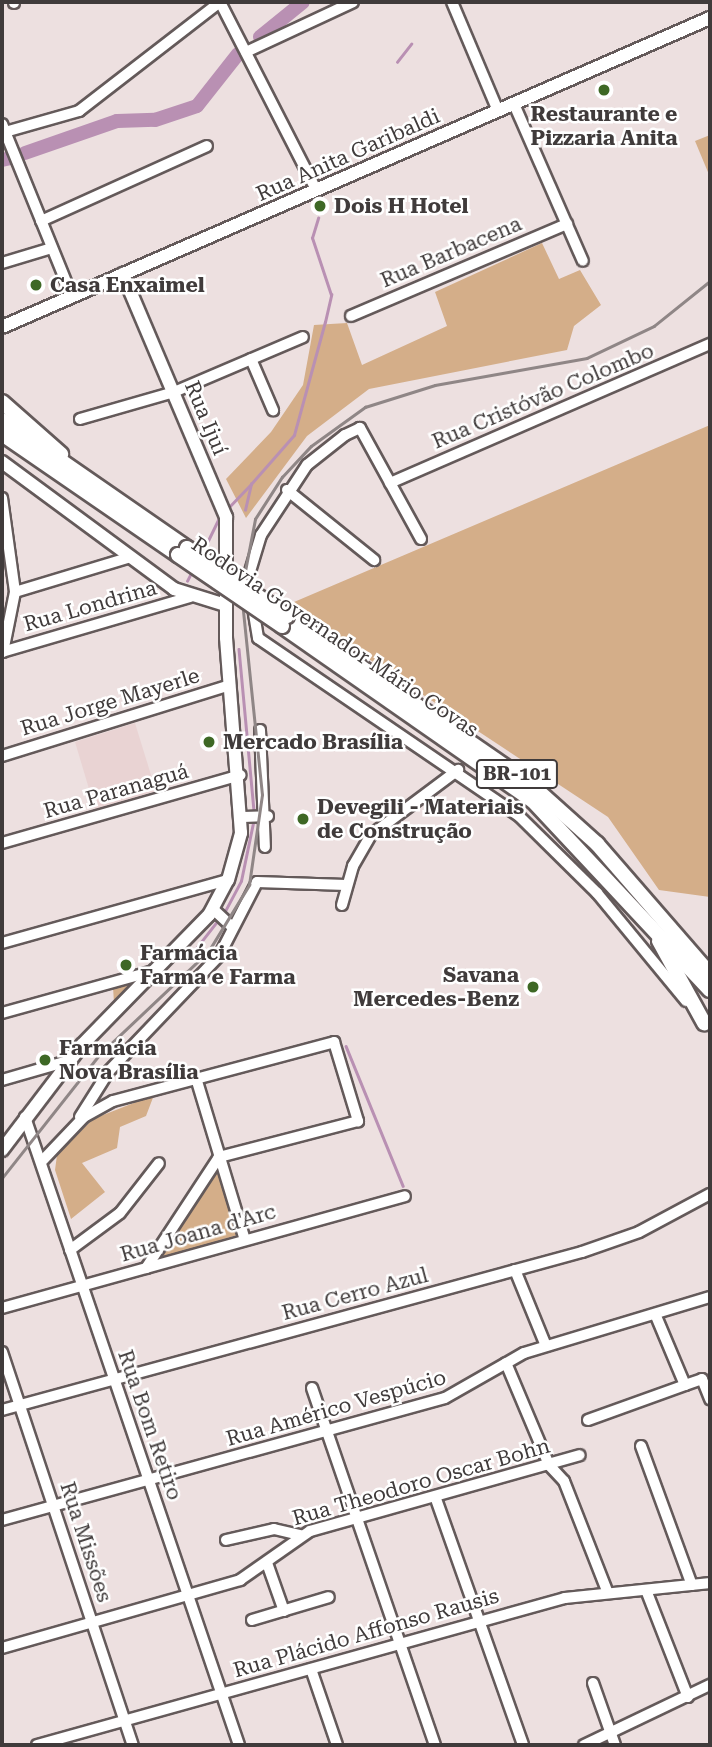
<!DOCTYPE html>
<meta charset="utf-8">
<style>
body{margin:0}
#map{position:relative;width:712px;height:1747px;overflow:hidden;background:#ede0e0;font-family:"Roboto Serif",serif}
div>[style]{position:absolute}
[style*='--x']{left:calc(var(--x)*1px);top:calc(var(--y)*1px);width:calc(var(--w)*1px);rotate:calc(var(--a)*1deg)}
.built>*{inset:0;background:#e9d3d3}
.green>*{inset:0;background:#d4ae89}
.stream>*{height:2.5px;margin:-1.25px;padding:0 1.25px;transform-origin:1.25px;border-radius:1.25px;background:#b990b3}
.river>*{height:14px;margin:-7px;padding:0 7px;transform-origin:7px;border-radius:7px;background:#b990b3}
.roads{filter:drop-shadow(2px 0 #645a5a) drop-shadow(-2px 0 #645a5a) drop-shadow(0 2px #645a5a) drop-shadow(0 -2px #645a5a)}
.minor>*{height:10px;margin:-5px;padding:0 5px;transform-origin:5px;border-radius:5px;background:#fff}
.major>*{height:12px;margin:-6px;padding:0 6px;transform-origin:6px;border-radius:6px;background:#fff}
.highway>*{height:14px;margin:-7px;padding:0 7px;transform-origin:7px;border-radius:7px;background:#fff}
.rail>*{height:2.5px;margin:-1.25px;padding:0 1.25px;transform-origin:1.25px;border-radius:1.25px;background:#8f8686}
.bridges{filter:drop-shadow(2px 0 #645a5a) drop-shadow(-2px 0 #645a5a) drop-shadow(0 2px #645a5a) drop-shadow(0 -2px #645a5a)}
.highway-bridge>*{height:14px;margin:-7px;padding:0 7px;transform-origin:7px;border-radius:7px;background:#fff}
.dots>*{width:19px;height:19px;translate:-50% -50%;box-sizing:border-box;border:4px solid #fff;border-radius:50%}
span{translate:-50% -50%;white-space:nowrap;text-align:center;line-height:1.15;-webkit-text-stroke:5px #fff;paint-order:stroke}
.shield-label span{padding:2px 5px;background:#fff;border:2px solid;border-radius:5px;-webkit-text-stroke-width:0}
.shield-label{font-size:19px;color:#403b3b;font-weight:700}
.poi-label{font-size:21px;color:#403b3b;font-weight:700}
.left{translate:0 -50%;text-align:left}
.right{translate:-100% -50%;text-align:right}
.street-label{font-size:21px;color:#403b3b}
.frame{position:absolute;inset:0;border:4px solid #403b3b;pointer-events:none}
</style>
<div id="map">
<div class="built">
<div style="clip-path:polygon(135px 723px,156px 791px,95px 809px,75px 742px)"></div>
</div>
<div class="green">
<div style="clip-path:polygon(710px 135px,710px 177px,695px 141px)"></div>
<div style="clip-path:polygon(542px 243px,559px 279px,580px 270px,601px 305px,574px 326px,567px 350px,369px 389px,307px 436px,246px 518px,226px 479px,271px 432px,303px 385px,314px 325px,347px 323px,362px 365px,447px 326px,435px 292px)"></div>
<div style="clip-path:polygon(710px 425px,710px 897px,659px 890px,608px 817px,287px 605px)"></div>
<div style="clip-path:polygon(137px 980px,114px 1003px,113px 987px)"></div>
<div style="clip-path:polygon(154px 1095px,146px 1116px,120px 1127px,117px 1148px,82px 1163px,105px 1192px,71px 1219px,55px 1170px,57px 1155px,93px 1119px)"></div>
<div style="clip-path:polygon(213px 1171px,220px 1172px,237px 1235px,153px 1261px)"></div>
</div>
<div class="stream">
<div style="--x:397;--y:62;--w:23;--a:-52"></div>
<div style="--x:228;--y:508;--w:32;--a:-46"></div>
<div style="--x:245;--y:510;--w:27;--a:-77"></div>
<div style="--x:251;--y:484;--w:65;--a:-48.7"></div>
<div style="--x:294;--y:435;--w:117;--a:-74.7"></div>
<div style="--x:325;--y:322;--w:28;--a:-77"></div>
<div style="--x:331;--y:295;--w:60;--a:-108.4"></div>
<div style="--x:312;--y:238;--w:21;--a:-73"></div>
<div style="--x:202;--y:553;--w:41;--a:-64.1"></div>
<div style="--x:187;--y:581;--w:11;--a:-63"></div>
<div style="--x:239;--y:649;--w:162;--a:84.7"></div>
<div style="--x:224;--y:913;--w:36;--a:-62"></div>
<div style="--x:241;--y:881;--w:59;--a:-78.3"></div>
<div style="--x:194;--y:951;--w:41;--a:-52"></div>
<div style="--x:346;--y:1046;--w:151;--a:67.8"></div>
</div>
<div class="river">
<div style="--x:260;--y:37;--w:55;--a:-39.1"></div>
<div style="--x:25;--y:153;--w:97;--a:-19.2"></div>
<div style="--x:117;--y:121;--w:38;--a:-2"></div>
<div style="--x:155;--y:120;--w:44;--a:-18.4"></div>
<div style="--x:197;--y:106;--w:66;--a:-51.7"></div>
<div style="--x:2;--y:160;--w:9;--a:-13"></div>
</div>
<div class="roads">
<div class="minor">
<div style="--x:220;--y:2;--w:211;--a:62.9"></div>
<div style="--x:452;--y:2;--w:118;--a:67.1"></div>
<div style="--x:14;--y:3;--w:1;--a:-90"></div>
<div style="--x:246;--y:52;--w:118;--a:-25"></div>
<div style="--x:514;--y:104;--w:171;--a:66.3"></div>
<div style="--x:2;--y:124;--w:186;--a:67.9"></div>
<div style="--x:5;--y:132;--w:77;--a:-15.8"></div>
<div style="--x:79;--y:111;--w:178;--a:-37.7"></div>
<div style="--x:41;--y:221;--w:182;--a:-24.3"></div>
<div style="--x:2;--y:263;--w:52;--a:-16.7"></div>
<div style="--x:351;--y:316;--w:235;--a:-23.1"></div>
<div style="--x:251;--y:359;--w:56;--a:66.7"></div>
<div style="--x:80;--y:419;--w:98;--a:-16"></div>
<div style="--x:174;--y:392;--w:140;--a:-23.1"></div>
<div style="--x:390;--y:483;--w:349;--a:-23.5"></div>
<div style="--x:287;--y:490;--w:112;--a:38.8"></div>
<div style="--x:2;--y:498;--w:95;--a:82.1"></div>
<div style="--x:15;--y:592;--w:61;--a:101.3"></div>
<div style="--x:421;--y:539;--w:127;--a:-118.8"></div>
<div style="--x:360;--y:428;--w:17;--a:155"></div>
<div style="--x:345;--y:435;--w:48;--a:141.7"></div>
<div style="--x:307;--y:465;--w:84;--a:123.3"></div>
<div style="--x:261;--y:535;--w:45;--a:106.8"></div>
<div style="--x:248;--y:578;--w:61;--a:80.5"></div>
<div style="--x:258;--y:638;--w:317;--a:34.3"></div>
<div style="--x:520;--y:817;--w:108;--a:44.6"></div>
<div style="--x:597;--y:893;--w:140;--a:50.5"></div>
<div style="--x:15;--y:592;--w:121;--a:-16.8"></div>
<div style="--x:2;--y:652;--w:196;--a:-16.3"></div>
<div style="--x:260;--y:730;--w:117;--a:87.6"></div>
<div style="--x:2;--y:756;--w:239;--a:-17.3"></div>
<div style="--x:243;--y:817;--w:25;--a:-2"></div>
<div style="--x:2;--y:843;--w:248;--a:-15.9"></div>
<div style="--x:342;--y:905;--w:41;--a:-74.2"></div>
<div style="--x:353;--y:866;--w:36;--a:-60"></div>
<div style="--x:371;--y:835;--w:109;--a:-36.8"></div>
<div style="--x:213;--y:909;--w:26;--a:43"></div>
<div style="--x:2;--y:943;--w:235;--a:-15.6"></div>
<div style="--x:2;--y:1013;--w:157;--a:-15.5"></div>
<div style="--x:196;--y:1078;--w:169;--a:73.2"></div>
<div style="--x:2;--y:1080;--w:69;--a:-16.1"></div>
<div style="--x:25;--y:1117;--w:663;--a:71.18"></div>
<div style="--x:80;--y:1117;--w:54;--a:-57.8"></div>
<div style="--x:109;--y:1071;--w:159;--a:-46.3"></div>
<div style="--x:219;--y:956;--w:83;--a:-62.8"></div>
<div style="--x:257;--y:882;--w:89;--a:1.9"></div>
<div style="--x:43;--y:1160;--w:59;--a:-46.4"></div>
<div style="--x:84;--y:1117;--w:33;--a:-29"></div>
<div style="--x:113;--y:1101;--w:229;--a:-14.9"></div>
<div style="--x:334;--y:1042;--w:83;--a:73.1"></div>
<div style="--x:358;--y:1121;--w:144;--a:165.5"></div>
<div style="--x:219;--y:1157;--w:133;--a:123.3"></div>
<div style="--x:70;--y:1250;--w:62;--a:-36.5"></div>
<div style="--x:120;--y:1213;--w:63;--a:-52"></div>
<div style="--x:515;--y:1270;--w:82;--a:67.8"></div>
<div style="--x:2;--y:1308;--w:418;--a:-15.5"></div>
<div style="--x:2;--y:1352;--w:414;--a:71.6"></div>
<div style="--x:506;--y:1363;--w:111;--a:67.1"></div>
<div style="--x:685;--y:1385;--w:18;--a:-19"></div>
<div style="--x:702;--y:1379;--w:22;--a:68"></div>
<div style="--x:312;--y:1388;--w:378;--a:71"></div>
<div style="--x:2;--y:1410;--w:601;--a:-15.24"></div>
<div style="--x:582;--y:1252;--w:60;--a:-19.3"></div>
<div style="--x:639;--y:1232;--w:81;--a:-28.2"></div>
<div style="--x:588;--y:1420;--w:103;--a:-19.8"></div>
<div style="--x:685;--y:1385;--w:75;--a:-112.8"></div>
<div style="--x:641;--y:1446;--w:148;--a:69.9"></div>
<div style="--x:549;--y:1465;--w:22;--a:47"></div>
<div style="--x:564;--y:1481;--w:120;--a:68.6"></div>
<div style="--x:436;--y:1499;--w:261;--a:70.5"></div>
<div style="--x:2;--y:1520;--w:459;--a:-15.4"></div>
<div style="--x:445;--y:1398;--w:91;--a:-29.7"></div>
<div style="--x:524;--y:1353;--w:194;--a:-16.8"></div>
<div style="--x:226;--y:1540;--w:49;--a:-12.9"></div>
<div style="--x:274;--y:1529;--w:27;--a:13"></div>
<div style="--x:267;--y:1563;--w:51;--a:70.5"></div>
<div style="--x:646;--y:1590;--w:115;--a:68.6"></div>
<div style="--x:252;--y:1620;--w:80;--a:-16.6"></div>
<div style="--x:2;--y:1648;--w:248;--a:-15.9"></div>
<div style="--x:240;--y:1580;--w:85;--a:-35"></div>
<div style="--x:310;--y:1531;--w:280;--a:-15.7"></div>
<div style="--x:311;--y:1669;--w:80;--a:71.1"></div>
<div style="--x:593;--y:1683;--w:66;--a:70.5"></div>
<div style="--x:37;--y:1745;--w:548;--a:-15.56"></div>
<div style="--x:565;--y:1598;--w:146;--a:-5.9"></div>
<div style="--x:584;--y:1745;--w:140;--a:-25.5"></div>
</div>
<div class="major">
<div style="--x:2;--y:327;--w:772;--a:-23.58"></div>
<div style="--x:2;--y:462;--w:214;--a:36.4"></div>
<div style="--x:174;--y:589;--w:53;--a:17.4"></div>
<div style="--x:2;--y:1150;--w:132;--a:-52.7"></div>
<div style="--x:82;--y:1045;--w:182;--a:-45.7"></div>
<div style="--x:209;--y:915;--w:40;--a:-62"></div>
<div style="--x:228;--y:880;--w:49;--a:-74.5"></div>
<div style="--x:241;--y:833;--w:196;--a:-94.4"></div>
<div style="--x:226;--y:638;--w:121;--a:-90"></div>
<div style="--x:226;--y:517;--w:264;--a:-113"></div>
</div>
<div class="highway">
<div style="--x:2;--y:402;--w:79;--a:41.4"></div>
<div style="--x:2;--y:420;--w:225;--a:34.7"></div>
<div style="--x:2;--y:434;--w:214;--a:34.5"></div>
<div style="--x:287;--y:616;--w:293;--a:34.6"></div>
<div style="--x:528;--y:782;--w:93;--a:41.9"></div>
<div style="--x:597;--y:844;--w:172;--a:49"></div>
<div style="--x:282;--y:626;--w:306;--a:34.9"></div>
<div style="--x:533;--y:801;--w:259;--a:46.9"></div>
<div style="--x:659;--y:941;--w:94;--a:61.2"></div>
</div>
</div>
<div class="rail">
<div style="--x:2;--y:1178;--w:158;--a:-51.7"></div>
<div style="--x:100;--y:1054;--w:149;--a:-43.4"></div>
<div style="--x:208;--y:952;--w:79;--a:-58.5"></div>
<div style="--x:249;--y:885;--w:91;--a:-81.8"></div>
<div style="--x:262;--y:795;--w:204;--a:-95.9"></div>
<div style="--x:241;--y:592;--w:74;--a:-79.1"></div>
<div style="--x:255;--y:519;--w:50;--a:-57.3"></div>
<div style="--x:282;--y:477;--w:42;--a:-46.9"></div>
<div style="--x:311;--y:446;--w:67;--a:-35.8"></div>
<div style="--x:365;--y:407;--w:73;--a:-17.4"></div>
<div style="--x:435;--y:385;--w:154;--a:-10.1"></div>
<div style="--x:587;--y:358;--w:74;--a:-25.5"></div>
<div style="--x:654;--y:326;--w:72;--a:-38.8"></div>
</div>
<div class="bridges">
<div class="highway-bridge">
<div style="--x:187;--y:548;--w:121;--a:34.2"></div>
<div style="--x:178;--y:555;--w:126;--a:34.3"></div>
</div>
</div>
<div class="dots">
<div style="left:604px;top:90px;background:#3e6825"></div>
<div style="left:320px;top:206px;background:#3e6825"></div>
<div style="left:36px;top:285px;background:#3e6825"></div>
<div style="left:209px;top:742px;background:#3e6825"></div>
<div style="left:303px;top:819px;background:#3e6825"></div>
<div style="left:126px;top:965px;background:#3e6825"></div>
<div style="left:533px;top:987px;background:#3e6825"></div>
<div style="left:45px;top:1060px;background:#3e6825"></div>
</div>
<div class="shield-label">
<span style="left:517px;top:774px">BR-101</span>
</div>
<div class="poi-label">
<span style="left:604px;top:126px">Restaurante e<br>Pizzaria Anita</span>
<span class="left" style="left:334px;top:206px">Dois H Hotel</span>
<span class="left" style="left:50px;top:285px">Casa Enxaimel</span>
<span class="left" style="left:223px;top:742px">Mercado Brasília</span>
<span class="left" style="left:317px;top:819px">Devegili - Materiais<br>de Construção</span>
<span class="left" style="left:140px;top:965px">Farmácia<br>Farma e Farma</span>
<span class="right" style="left:519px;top:987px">Savana<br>Mercedes-Benz</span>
<span class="left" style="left:59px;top:1060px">Farmácia<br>Nova Brasília</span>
</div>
<div class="street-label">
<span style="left:348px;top:155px;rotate:-24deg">Rua Anita Garibaldi</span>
<span style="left:451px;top:252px;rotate:-23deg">Rua Barbacena</span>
<span style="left:543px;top:396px;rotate:-23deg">Rua Cristóvão Colombo</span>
<span style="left:206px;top:418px;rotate:67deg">Rua Ijuí</span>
<span style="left:90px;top:606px;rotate:-16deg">Rua Londrina</span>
<span style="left:335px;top:637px;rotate:34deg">Rodovia Governador Mário Covas</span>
<span style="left:110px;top:702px;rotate:-17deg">Rua Jorge Mayerle</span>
<span style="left:116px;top:791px;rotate:-16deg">Rua Paranaguá</span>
<span style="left:198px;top:1233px;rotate:-16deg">Rua Joana d'Arc</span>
<span style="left:355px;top:1294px;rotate:-15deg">Rua Cerro Azul</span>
<span style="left:336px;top:1408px;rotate:-16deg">Rua Américo Vespúcio</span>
<span style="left:150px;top:1425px;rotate:71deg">Rua Bom Retiro</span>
<span style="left:421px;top:1482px;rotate:-16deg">Rua Theodoro Oscar Bohn</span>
<span style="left:86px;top:1542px;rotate:72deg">Rua Missões</span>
<span style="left:366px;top:1633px;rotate:-16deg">Rua Plácido Affonso Rausis</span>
</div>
<div class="frame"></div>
</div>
